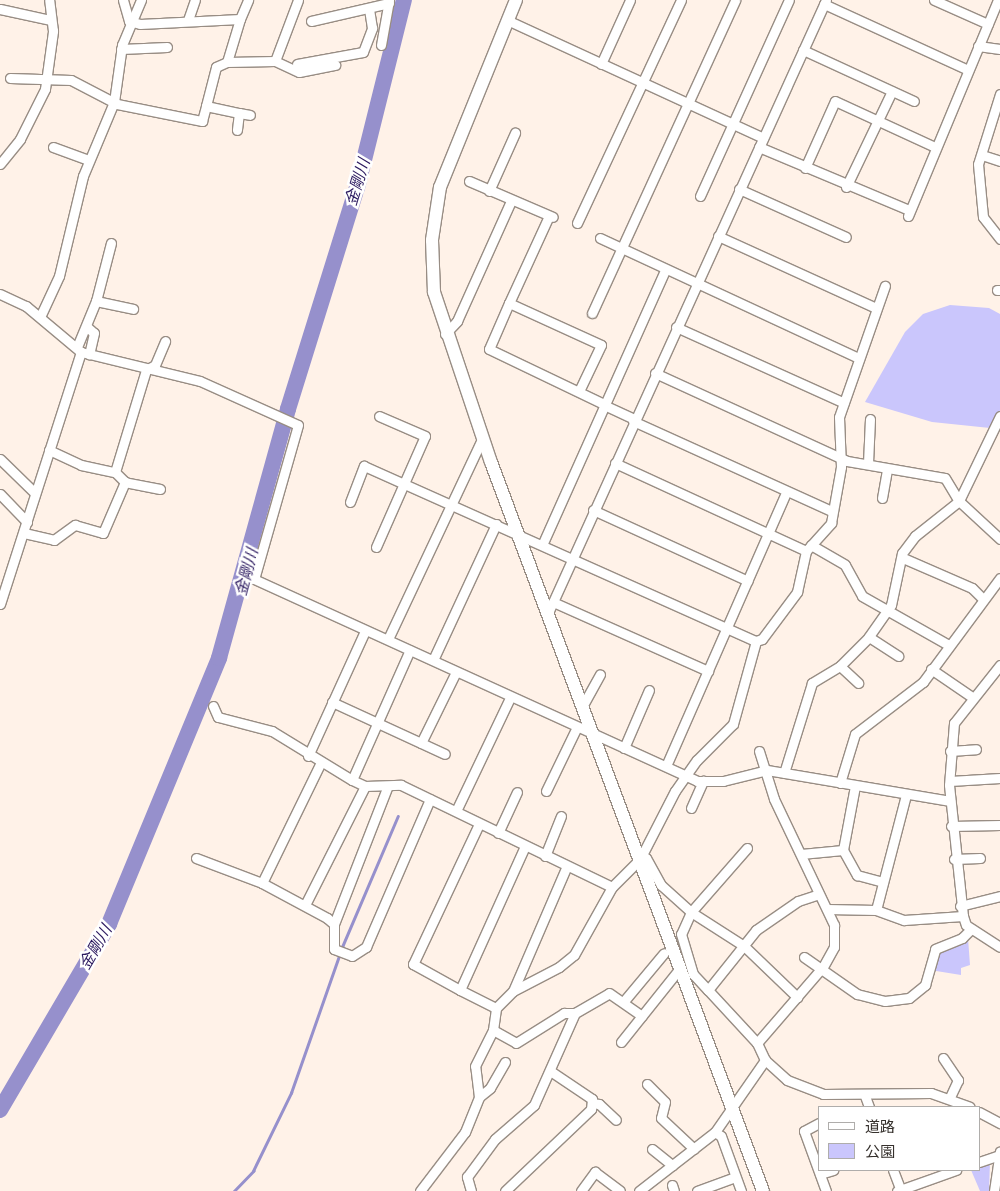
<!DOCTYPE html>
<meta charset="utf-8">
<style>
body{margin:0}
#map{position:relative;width:1000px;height:1191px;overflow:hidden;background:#fff2e8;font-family:Lora,"Noto Sans JP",serif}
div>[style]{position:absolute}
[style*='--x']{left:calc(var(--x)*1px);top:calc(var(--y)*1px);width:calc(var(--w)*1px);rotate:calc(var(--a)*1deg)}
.green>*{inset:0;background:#cac6fc}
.stream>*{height:2.5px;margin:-1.25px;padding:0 1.25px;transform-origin:1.25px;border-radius:1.25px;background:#9690cc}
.river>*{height:16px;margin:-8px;padding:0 8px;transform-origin:8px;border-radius:8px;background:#9690cc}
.roads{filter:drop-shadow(1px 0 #988d84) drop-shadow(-1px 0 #988d84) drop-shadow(0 1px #988d84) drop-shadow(0 -1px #988d84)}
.street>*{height:9px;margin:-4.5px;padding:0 4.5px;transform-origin:4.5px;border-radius:4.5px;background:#fff}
.secondary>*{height:12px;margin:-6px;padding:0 6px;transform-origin:6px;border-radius:6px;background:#fff}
span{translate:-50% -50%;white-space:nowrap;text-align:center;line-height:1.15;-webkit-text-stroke:5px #fff;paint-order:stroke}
.water-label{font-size:16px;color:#2b195f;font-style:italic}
.legend{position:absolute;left:818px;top:1106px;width:162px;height:65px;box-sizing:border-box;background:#fff;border:1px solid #afadab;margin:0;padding:6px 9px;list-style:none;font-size:15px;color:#36312d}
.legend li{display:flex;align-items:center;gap:10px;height:25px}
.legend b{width:25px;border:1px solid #afadab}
</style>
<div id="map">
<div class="green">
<div style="clip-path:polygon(950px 305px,989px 308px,1000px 314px,1000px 412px,990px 428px,932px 422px,865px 402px,905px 332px,923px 314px)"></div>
<div style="clip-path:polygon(968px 938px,970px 965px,961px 968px,961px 975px,930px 970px,938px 952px)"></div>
<div style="clip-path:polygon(990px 1162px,989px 1191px,980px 1191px,971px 1170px)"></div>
</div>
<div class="stream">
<div style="--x:234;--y:1191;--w:28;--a:-46"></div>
<div style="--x:253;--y:1171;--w:87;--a:-64"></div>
<div style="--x:291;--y:1093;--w:155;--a:-70.7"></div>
<div style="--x:342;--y:947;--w:142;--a:-66.9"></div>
</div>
<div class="river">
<div style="--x:0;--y:1110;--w:216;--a:-59.6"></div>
<div style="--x:109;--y:924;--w:288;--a:-67.5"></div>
<div style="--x:219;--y:658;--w:258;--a:-74.5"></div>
<div style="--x:288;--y:409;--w:232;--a:-72.7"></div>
<div style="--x:357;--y:188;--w:194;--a:-76"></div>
</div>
<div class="roads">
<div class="street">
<div style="--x:123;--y:0;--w:22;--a:74"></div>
<div style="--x:129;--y:21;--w:11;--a:15"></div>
<div style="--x:140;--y:24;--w:100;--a:-2.9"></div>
<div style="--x:240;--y:19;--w:21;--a:-67"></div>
<div style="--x:934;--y:0;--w:59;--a:24"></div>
<div style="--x:824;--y:4;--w:158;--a:24.6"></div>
<div style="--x:0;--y:9;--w:51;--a:12.4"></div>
<div style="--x:240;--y:19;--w:45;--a:106.8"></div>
<div style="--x:227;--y:62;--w:48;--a:-1.2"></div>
<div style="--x:275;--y:61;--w:65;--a:-69.3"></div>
<div style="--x:188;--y:20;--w:21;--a:-71"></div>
<div style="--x:507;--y:20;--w:282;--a:24.7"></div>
<div style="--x:311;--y:21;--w:80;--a:-13"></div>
<div style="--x:381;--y:45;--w:46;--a:-79.9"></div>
<div style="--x:978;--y:46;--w:22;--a:8"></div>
<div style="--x:121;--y:49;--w:46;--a:-2.5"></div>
<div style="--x:803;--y:50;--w:122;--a:24.7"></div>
<div style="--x:275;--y:61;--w:26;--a:25"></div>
<div style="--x:299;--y:72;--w:37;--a:-11"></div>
<div style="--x:227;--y:62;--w:12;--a:156"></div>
<div style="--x:216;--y:67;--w:40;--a:104.4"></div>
<div style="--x:206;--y:106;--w:34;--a:12"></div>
<div style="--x:239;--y:113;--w:17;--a:97"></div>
<div style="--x:297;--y:64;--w:67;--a:-10.3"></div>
<div style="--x:363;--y:52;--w:26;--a:-69"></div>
<div style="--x:372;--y:28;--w:20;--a:-99"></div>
<div style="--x:601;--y:64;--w:70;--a:-65.6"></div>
<div style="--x:10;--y:78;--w:61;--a:1.9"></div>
<div style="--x:71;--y:80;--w:52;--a:27.6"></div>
<div style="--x:117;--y:104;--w:87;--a:11.3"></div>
<div style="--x:202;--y:121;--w:16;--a:-75"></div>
<div style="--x:1000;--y:94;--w:73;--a:107.4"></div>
<div style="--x:978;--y:164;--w:53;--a:84.6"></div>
<div style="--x:983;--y:217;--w:28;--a:52"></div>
<div style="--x:239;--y:113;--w:11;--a:10"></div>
<div style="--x:53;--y:147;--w:37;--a:20"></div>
<div style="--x:759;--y:147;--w:163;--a:22.8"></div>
<div style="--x:982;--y:155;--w:19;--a:18"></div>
<div style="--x:0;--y:164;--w:32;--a:-51"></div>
<div style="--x:20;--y:139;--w:56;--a:-63.4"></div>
<div style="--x:45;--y:89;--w:59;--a:-82.1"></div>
<div style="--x:53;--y:31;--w:31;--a:-97"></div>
<div style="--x:805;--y:168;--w:73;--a:-65.9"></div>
<div style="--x:835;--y:101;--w:110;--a:24.7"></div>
<div style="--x:469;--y:181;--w:91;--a:23.2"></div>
<div style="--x:846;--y:187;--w:106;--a:-64.4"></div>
<div style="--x:739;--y:189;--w:117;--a:24.2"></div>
<div style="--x:489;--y:191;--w:64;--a:-65.9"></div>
<div style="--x:700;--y:196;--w:215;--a:-65.6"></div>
<div style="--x:908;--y:216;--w:234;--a:-67.4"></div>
<div style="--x:548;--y:218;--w:94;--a:114.6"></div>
<div style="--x:509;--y:303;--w:101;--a:24.5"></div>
<div style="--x:601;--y:345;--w:49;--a:115.5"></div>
<div style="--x:577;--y:223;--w:246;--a:-65"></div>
<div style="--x:718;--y:236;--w:171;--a:24.5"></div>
<div style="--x:600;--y:238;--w:285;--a:24.9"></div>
<div style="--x:111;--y:243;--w:60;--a:104.5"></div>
<div style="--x:96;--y:301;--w:38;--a:12"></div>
<div style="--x:997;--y:290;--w:3;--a:0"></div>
<div style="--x:0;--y:294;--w:29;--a:25"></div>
<div style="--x:26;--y:306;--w:72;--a:39.9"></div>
<div style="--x:81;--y:352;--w:122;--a:13.7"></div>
<div style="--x:200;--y:381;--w:107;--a:24.2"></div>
<div style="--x:298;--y:425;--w:160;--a:105.9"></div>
<div style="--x:254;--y:579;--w:487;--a:24.5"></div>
<div style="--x:697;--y:781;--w:26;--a:0"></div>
<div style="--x:723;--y:781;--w:45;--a:-14"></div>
<div style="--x:767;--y:770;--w:186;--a:9.6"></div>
<div style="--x:509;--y:303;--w:50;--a:113.5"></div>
<div style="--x:489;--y:349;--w:127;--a:25.6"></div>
<div style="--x:592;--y:313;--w:344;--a:-65.4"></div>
<div style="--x:40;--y:317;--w:45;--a:-65.1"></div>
<div style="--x:59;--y:276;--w:103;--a:-76.5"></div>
<div style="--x:83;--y:176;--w:80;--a:-67.3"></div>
<div style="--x:114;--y:102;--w:58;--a:-82"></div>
<div style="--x:122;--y:45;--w:49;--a:-67.1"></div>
<div style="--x:87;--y:327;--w:9;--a:41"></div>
<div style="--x:94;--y:333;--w:22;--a:103"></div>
<div style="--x:676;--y:327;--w:184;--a:24.3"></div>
<div style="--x:445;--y:334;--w:18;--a:-47"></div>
<div style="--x:457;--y:321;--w:132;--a:-65.8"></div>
<div style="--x:77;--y:347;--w:50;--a:-67.6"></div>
<div style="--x:655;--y:373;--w:211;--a:24.6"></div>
<div style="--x:847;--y:461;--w:99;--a:9.8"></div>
<div style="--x:945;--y:478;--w:27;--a:59"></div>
<div style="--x:959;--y:501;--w:56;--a:141.5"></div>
<div style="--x:915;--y:536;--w:21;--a:127"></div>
<div style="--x:902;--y:553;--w:53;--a:101.9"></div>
<div style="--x:891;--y:605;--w:39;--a:125"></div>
<div style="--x:869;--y:637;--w:41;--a:135"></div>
<div style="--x:840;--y:666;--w:33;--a:149"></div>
<div style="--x:812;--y:683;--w:94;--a:107.3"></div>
<div style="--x:604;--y:405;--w:33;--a:25"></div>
<div style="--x:1000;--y:416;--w:94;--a:115.8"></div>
<div style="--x:959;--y:501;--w:56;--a:42.8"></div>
<div style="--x:633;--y:421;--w:217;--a:24.4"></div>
<div style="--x:49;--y:450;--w:35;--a:25"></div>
<div style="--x:81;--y:465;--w:35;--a:12"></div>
<div style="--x:0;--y:459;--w:49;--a:44.2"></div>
<div style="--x:615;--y:463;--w:210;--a:24.7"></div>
<div style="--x:868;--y:463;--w:44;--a:-87.4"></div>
<div style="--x:160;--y:489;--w:36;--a:-169"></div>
<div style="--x:125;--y:482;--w:14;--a:-135"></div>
<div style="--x:115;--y:472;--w:107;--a:-73.1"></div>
<div style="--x:146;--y:370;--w:10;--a:-29"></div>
<div style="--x:155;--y:365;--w:26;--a:-67"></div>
<div style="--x:0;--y:494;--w:39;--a:46"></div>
<div style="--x:882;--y:498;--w:28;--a:-80"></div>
<div style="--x:350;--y:502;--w:39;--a:-69"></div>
<div style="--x:364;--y:466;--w:429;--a:24.1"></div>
<div style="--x:756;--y:641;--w:6;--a:-18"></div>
<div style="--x:762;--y:639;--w:59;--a:-53.3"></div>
<div style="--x:797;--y:592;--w:42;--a:-77.6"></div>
<div style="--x:806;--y:551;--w:38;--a:-48"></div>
<div style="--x:831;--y:523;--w:57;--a:-79.9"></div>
<div style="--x:841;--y:467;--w:50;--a:-92.3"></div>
<div style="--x:839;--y:417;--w:139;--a:-70.7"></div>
<div style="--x:593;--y:510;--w:170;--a:24.6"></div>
<div style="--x:24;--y:533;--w:31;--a:13"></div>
<div style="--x:54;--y:540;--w:26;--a:-36"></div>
<div style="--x:75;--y:525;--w:29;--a:16"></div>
<div style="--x:103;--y:533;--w:56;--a:-66.7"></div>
<div style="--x:543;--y:543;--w:299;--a:-65.9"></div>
<div style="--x:811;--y:545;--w:39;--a:30"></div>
<div style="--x:845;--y:565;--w:35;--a:61"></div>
<div style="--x:862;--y:596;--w:98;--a:29.5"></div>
<div style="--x:376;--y:547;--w:121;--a:-66.2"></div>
<div style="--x:425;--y:436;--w:50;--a:-156.5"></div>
<div style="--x:903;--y:558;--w:75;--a:23.5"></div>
<div style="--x:972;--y:588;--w:14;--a:45"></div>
<div style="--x:553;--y:602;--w:170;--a:24"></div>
<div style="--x:0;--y:604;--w:265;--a:-72.2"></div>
<div style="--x:548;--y:613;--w:673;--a:-65.61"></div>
<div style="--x:869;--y:637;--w:35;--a:33"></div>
<div style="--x:388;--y:639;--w:221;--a:-64.8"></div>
<div style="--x:433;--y:660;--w:150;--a:-65.1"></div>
<div style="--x:1000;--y:665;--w:74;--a:128.4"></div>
<div style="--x:954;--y:723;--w:62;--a:94.6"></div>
<div style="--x:949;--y:785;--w:132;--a:83.9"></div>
<div style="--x:963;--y:916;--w:9;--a:72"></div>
<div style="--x:966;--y:925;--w:40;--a:32.9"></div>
<div style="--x:840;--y:666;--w:25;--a:43"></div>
<div style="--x:931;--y:669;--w:50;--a:34.3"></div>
<div style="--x:332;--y:702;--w:124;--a:24.7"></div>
<div style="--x:583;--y:705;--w:35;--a:-61"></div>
<div style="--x:213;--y:706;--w:12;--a:66"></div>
<div style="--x:218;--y:717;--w:56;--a:14.5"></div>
<div style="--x:272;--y:731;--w:94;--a:31.5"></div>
<div style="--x:352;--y:780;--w:14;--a:25"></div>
<div style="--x:365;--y:786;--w:36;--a:-2"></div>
<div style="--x:401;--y:785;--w:234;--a:25.8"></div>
<div style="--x:421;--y:743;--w:79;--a:-63.8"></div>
<div style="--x:624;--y:748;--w:63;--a:-66.7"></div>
<div style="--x:759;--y:751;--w:50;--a:72.6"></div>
<div style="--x:774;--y:799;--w:140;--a:64.5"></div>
<div style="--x:834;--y:925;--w:22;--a:90"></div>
<div style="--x:834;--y:947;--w:26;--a:119"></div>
<div style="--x:950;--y:751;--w:26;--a:-4"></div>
<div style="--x:308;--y:756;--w:137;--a:-65.5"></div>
<div style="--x:666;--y:766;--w:300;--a:-66.3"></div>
<div style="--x:352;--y:780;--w:142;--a:-66"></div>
<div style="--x:950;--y:781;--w:50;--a:-3.4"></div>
<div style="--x:840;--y:783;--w:51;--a:-73"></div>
<div style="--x:855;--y:734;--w:86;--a:-37.4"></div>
<div style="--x:923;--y:682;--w:129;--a:-53.5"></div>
<div style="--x:546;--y:791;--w:69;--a:-64.2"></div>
<div style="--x:691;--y:808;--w:30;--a:-66"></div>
<div style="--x:456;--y:811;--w:125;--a:-64.5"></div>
<div style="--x:479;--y:824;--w:155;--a:115.2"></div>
<div style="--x:413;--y:964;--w:54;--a:29"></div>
<div style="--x:460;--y:990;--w:156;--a:-65.7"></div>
<div style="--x:951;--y:826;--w:49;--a:-1.2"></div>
<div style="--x:498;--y:833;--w:45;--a:-65.1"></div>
<div style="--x:747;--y:848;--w:85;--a:131.2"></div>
<div style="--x:691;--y:912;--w:63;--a:32.7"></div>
<div style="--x:744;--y:946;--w:74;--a:43.9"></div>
<div style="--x:843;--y:850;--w:29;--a:61"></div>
<div style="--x:857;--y:875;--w:27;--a:15"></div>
<div style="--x:801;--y:854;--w:42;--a:-5.4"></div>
<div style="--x:843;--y:850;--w:65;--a:-79.4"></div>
<div style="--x:545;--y:856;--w:43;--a:-68.2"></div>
<div style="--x:196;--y:858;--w:71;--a:20.7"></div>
<div style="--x:262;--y:883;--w:74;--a:28.3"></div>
<div style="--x:327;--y:918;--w:9;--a:41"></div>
<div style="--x:334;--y:924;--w:25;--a:90"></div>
<div style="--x:334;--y:949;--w:19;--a:21"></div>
<div style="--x:352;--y:956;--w:17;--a:-33"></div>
<div style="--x:366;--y:947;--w:161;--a:-66.6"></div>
<div style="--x:640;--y:859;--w:76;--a:-62.8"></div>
<div style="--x:675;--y:791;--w:38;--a:-55"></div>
<div style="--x:697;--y:760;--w:51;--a:-45"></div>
<div style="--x:733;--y:724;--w:86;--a:-74.5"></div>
<div style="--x:954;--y:859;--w:26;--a:-2"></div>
<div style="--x:262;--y:883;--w:132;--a:-64"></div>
<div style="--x:305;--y:905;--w:133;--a:-63.2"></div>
<div style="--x:960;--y:906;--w:41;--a:-14"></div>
<div style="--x:827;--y:909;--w:49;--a:1.2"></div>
<div style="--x:876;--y:910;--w:119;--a:-75.4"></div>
<div style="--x:876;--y:910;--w:30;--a:20"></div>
<div style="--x:904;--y:920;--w:59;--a:-3.9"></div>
<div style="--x:334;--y:924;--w:146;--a:-68.7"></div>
<div style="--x:804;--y:957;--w:65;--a:34.9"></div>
<div style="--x:857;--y:994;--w:29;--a:14"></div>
<div style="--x:885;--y:1001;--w:24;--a:-7"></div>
<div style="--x:909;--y:998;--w:21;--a:-39"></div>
<div style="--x:925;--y:985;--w:37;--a:-74"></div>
<div style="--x:935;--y:949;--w:29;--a:-22"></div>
<div style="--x:962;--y:938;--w:13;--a:-45"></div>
<div style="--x:460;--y:990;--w:40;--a:26.6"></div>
<div style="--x:496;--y:1008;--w:24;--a:-45"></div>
<div style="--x:513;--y:991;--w:52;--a:-27.6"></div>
<div style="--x:559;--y:967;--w:19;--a:-39"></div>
<div style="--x:574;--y:955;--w:78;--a:-60.8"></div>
<div style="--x:612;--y:887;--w:40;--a:-45"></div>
<div style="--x:640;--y:859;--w:6;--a:-9"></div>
<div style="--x:646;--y:858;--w:31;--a:61"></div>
<div style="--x:661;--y:885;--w:40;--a:42"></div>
<div style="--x:691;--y:912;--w:24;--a:114"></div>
<div style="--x:681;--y:934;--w:42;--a:73.3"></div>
<div style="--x:693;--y:974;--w:22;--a:47"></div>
<div style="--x:708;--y:990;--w:77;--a:-51.3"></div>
<div style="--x:756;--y:930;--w:51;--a:-34.6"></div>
<div style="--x:798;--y:901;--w:20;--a:-18"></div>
<div style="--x:708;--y:990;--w:72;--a:47.2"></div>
<div style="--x:513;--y:991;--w:134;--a:-66.7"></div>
<div style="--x:624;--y:1001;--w:62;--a:-50.2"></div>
<div style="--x:493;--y:1030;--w:26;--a:29"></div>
<div style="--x:516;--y:1043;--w:57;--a:-32"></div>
<div style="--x:564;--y:1013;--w:11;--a:0"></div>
<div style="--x:621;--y:1042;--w:95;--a:-51.4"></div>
<div style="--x:943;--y:1058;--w:27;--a:56"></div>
<div style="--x:958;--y:1080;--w:19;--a:115"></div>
<div style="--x:765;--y:1060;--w:19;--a:-115"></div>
<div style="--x:757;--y:1043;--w:96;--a:-49.2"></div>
<div style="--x:647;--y:1084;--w:25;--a:45"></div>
<div style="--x:665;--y:1102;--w:16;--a:104"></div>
<div style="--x:661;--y:1118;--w:45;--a:43.2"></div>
<div style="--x:865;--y:1096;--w:12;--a:70"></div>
<div style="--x:479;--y:1097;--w:14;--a:-39"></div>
<div style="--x:490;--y:1088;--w:30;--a:-60"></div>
<div style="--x:592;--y:1103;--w:7;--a:8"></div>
<div style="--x:599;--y:1104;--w:23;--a:43"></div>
<div style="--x:979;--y:1112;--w:24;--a:28"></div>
<div style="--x:819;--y:1123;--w:17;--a:152"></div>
<div style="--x:804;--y:1131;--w:64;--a:69.9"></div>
<div style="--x:715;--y:1132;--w:7;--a:34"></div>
<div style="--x:721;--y:1136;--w:59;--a:70"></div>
<div style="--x:652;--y:1149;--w:26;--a:39"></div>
<div style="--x:979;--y:1162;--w:21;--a:-19"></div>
<div style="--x:893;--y:1170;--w:22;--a:69"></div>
<div style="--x:820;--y:1174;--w:14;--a:-17"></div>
<div style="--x:672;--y:1185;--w:6;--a:72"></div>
<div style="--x:420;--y:1191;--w:74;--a:-52.7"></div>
<div style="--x:465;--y:1132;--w:38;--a:-68"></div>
<div style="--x:479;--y:1097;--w:31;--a:-97"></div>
<div style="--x:475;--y:1066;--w:40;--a:-63.4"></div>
<div style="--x:493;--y:1030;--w:22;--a:-82"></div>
<div style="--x:471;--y:1191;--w:15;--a:-106"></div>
<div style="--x:467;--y:1177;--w:47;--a:-53.6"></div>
<div style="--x:495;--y:1139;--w:52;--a:-41.1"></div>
<div style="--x:534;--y:1105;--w:101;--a:-66"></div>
<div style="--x:575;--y:1013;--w:39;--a:-30"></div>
<div style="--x:609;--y:993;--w:40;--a:34.9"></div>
<div style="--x:505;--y:1191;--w:119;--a:-43.6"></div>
<div style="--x:591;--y:1109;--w:10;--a:-84"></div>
<div style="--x:592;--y:1099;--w:48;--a:-146"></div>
<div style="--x:581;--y:1191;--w:24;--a:-54"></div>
<div style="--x:595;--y:1172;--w:31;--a:37"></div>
<div style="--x:639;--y:1191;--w:96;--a:-37.8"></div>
<div style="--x:715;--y:1132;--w:88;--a:-55.2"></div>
<div style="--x:765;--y:1060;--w:30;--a:42"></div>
<div style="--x:787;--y:1080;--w:39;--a:21"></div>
<div style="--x:823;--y:1094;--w:108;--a:-0.5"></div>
<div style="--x:931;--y:1093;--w:41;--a:19.7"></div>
<div style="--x:697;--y:1191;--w:40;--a:-20.2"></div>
<div style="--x:897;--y:1191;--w:63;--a:-19.6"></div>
<div style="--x:994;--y:1191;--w:40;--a:-81.5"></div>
</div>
<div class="secondary">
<div style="--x:516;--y:0;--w:202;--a:112.1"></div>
<div style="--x:440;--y:187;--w:54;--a:98.6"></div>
<div style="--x:432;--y:240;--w:52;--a:87.8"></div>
<div style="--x:434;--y:292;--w:179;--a:71.5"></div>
<div style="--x:491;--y:462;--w:778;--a:69.54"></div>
</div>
</div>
<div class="water-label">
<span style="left:357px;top:182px;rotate:-73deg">金剛川</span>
<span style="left:246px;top:572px;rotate:-75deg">金剛川</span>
<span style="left:95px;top:947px;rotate:-60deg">金剛川</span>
</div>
<ul class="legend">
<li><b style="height:6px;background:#fff"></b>道路</li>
<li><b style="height:14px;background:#cac6fc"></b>公園</li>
</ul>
</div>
